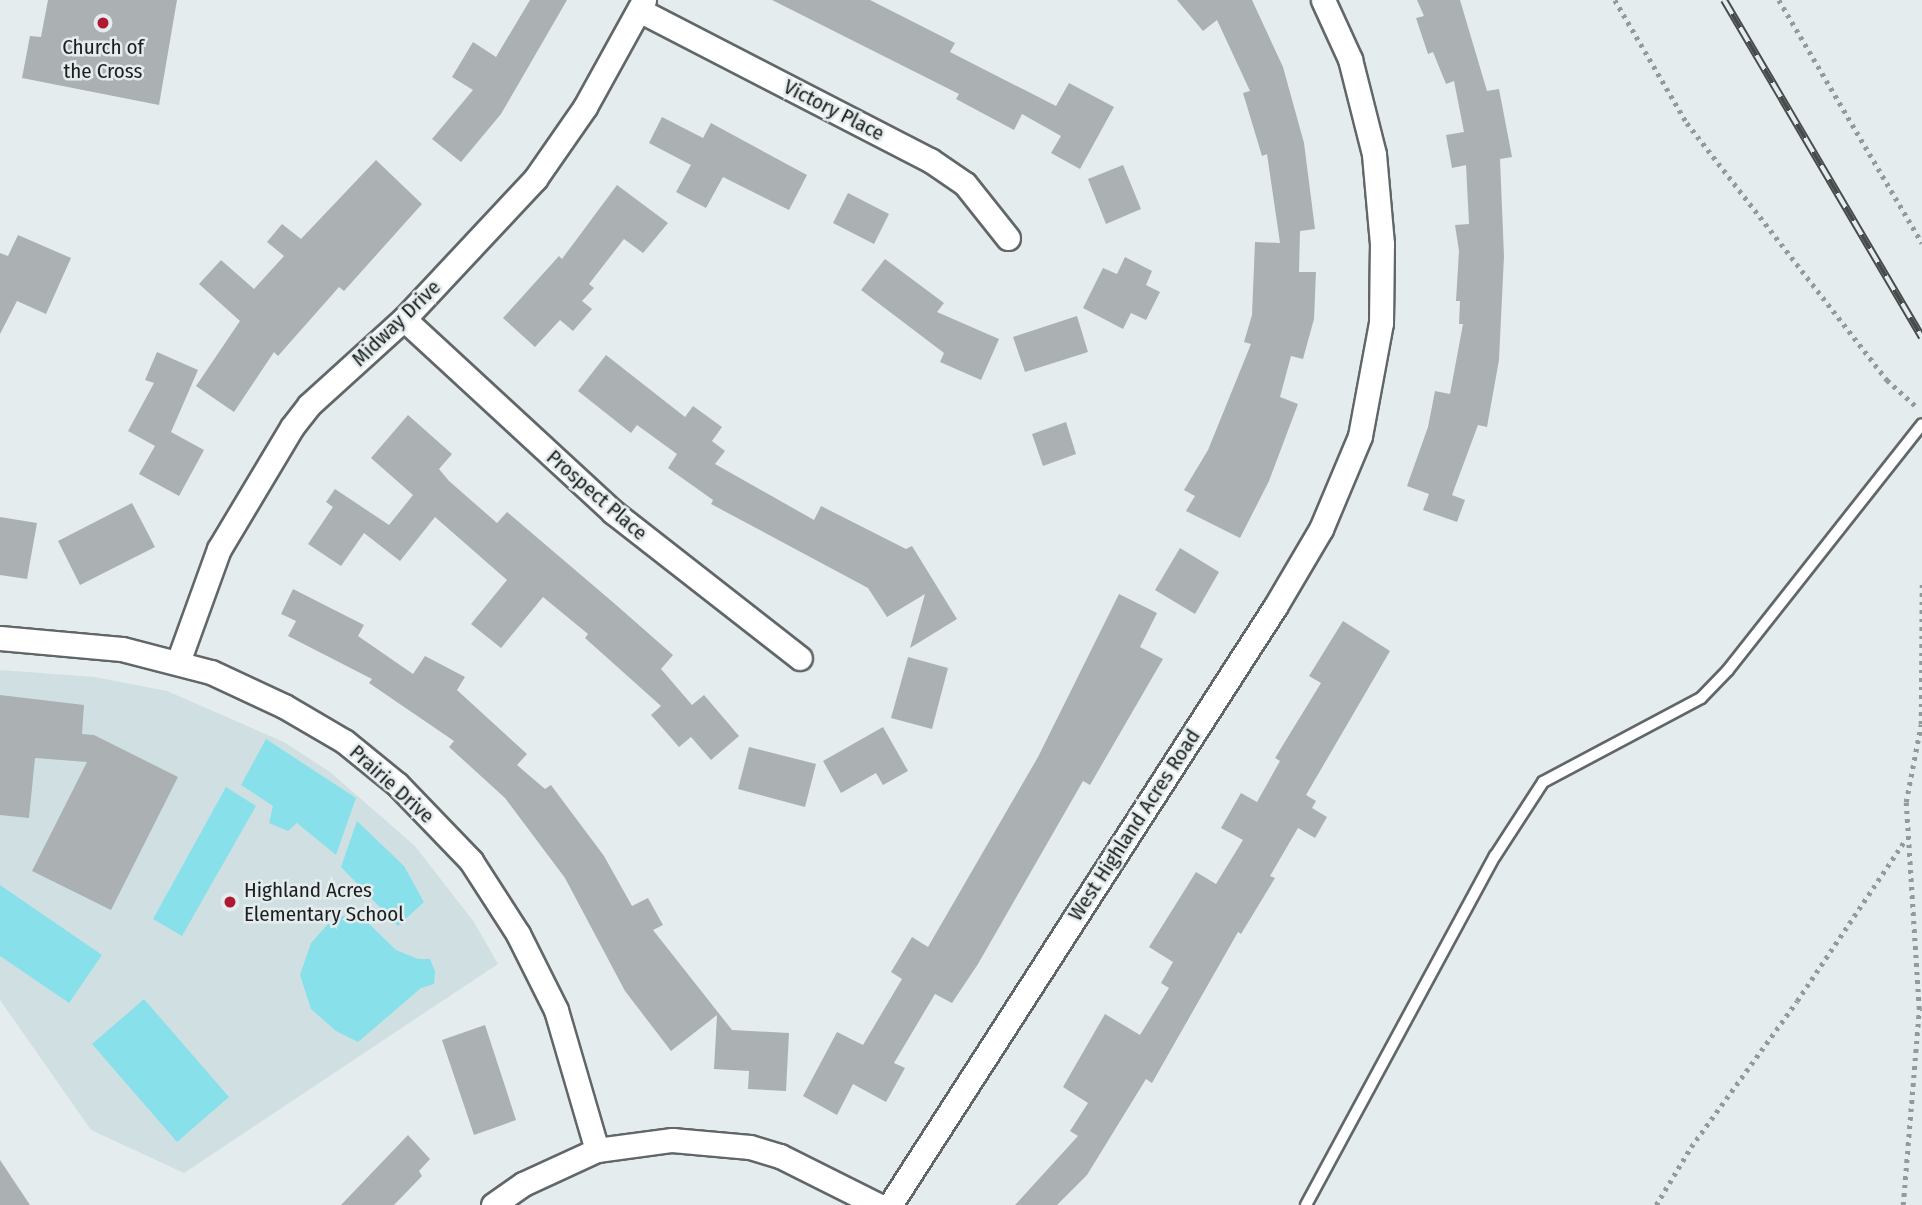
<!DOCTYPE html>
<style>
body{margin:0}
#map{position:relative;width:1922px;height:1205px;overflow:hidden;background:#e5eced;font-family:"Fira Sans Condensed",sans-serif}
div>[style]{position:absolute}
[style*='--x']{left:calc(var(--x)*1px);top:calc(var(--y)*1px);width:calc(var(--w)*1px);rotate:calc(var(--a)*1deg)}
.built>*{inset:0;background:#d0e0e2}
.green>*{inset:0;background:#88e0ea}
.building>*{inset:0;background:#abb1b2}
.path>*{height:4.5px;margin-top:-2.25px;transform-origin:0;background:repeating-linear-gradient(90deg,#94999a 0 3.5px,transparent 0 8.5px)}
.roads{filter:drop-shadow(2px 0 #616768) drop-shadow(-2px 0 #616768) drop-shadow(0 2px #616768) drop-shadow(0 -2px #616768)}
.lane>*{height:10px;margin:-5px;padding:0 5px;transform-origin:5px;border-radius:5px;background:#fff}
.street>*{height:23px;margin:-11.5px;padding:0 11.5px;transform-origin:11.5px;border-radius:11.5px;background:#fff}
.rail>*{height:8px;margin-top:-4px;transform-origin:0;background:repeating-linear-gradient(90deg,#e5eced 0 16px,#474b4b 0 32px);box-sizing:border-box;border-block:2px solid #474b4b}
.dots>*{width:19px;height:19px;translate:-50% -50%;box-sizing:border-box;border:4px solid #e5eced;border-radius:50%}
span{translate:-50% -50%;white-space:nowrap;text-align:center;line-height:1.15;-webkit-text-stroke:5px #e5eced;paint-order:stroke}
.poi-label{font-size:21px;color:#1c1f1f}
.left{translate:0 -50%;text-align:left}
.street-label{font-size:21px;color:#1c1f1f}
</style>
<div id="map">
<div class="built">
<div style="clip-path:polygon(0 670px,95px 677px,167px 691px,284px 742px,330px 772px,415px 846px,474px 922px,498px 964px,184px 1173px,91px 1130px,0 1000px)"></div>
</div>
<div class="green">
<div style="clip-path:polygon(266px 739px,356px 798px,336px 855px,297px 823px,288px 831px,269px 823px,273px 806px,241px 785px)"></div>
<div style="clip-path:polygon(226px 787px,256px 806px,182px 936px,153px 919px)"></div>
<div style="clip-path:polygon(357px 821px,404px 866px,424px 902px,398px 926px,341px 867px)"></div>
<div style="clip-path:polygon(0 885px,102px 955px,69px 1003px,0 956px)"></div>
<div style="clip-path:polygon(360px 915px,396px 950px,418px 959px,430px 959px,435px 971px,434px 984px,421px 988px,358px 1042px,336px 1031px,311px 1009px,300px 975px,311px 943px,327px 925px,343px 916px)"></div>
<div style="clip-path:polygon(144px 999px,229px 1097px,177px 1142px,92px 1044px)"></div>
</div>
<div class="building">
<div style="clip-path:polygon(48px 0,177px 0,159px 105px,22px 78px,30px 36px,41px 37px)"></div>
<div style="clip-path:polygon(530px 0,567px 0,501px 114px,461px 162px,432px 139px,473px 90px,452px 77px,473px 42px,496px 57px)"></div>
<div style="clip-path:polygon(772px 0,870px 0,955px 43px,950px 52px,1056px 106px,1069px 83px,1114px 107px,1080px 169px,1051px 153px,1061px 136px,1022px 114px,1014px 130px,956px 99px,959px 94px)"></div>
<div style="clip-path:polygon(1177px 0,1252px 0,1283px 67px,1304px 143px,1315px 229px,1300px 231px,1299px 272px,1316px 272px,1314px 319px,1303px 359px,1291px 356px,1280px 397px,1298px 404px,1269px 481px,1240px 538px,1186px 511px,1195px 496px,1184px 490px,1208px 450px,1251px 344px,1244px 342px,1252px 315px,1255px 242px,1280px 243px,1267px 154px,1262px 156px,1243px 93px,1250px 91px,1217px 20px,1203px 31px)"></div>
<div style="clip-path:polygon(1417px 0,1460px 0,1487px 91px,1499px 89px,1512px 157px,1500px 159px,1504px 256px,1499px 360px,1487px 427px,1478px 425px,1452px 495px,1465px 500px,1457px 522px,1423px 510px,1429px 494px,1407px 486px,1428px 427px,1435px 391px,1450px 394px,1463px 324px,1459px 324px,1460px 301px,1456px 301px,1459px 251px,1455px 225px,1469px 224px,1466px 165px,1452px 168px,1446px 135px,1464px 132px,1454px 81px,1446px 84px,1433px 52px,1428px 54px,1416px 18px,1424px 16px)"></div>
<div style="clip-path:polygon(662px 117px,703px 138px,711px 123px,807px 175px,789px 210px,723px 177px,706px 208px,676px 192px,691px 165px,649px 143px)"></div>
<div style="clip-path:polygon(376px 160px,422px 204px,344px 291px,339px 287px,278px 356px,274px 352px,234px 412px,196px 386px,240px 321px,199px 284px,221px 260px,254px 289px,284px 256px,267px 242px,282px 224px,301px 239px)"></div>
<div style="clip-path:polygon(1123px 165px,1141px 209px,1106px 224px,1088px 179px)"></div>
<div style="clip-path:polygon(617px 185px,668px 223px,643px 253px,624px 239px,589px 284px,594px 288px,582px 301px,592px 309px,573px 331px,560px 320px,535px 347px,503px 318px,559px 256px,562px 259px)"></div>
<div style="clip-path:polygon(848px 193px,889px 214px,874px 244px,833px 223px)"></div>
<div style="clip-path:polygon(18px 235px,71px 258px,46px 314px,17px 301px,0 334px,0 253px,8px 256px)"></div>
<div style="clip-path:polygon(1125px 257px,1152px 271px,1146px 285px,1160px 292px,1146px 320px,1131px 313px,1123px 329px,1083px 308px,1103px 268px,1117px 274px)"></div>
<div style="clip-path:polygon(885px 259px,944px 303px,937px 312px,999px 339px,981px 380px,940px 362px,944px 353px,861px 290px)"></div>
<div style="clip-path:polygon(1077px 316px,1088px 352px,1025px 372px,1013px 337px)"></div>
<div style="clip-path:polygon(157px 352px,198px 370px,171px 432px,204px 450px,179px 496px,139px 474px,155px 446px,128px 431px,154px 383px,145px 380px)"></div>
<div style="clip-path:polygon(606px 355px,685px 417px,693px 406px,722px 427px,712px 441px,725px 451px,715px 464px,814px 520px,821px 506px,906px 549px,912px 546px,957px 619px,910px 648px,925px 594px,887px 617px,868px 588px,711px 504px,713px 500px,668px 468px,677px 454px,637px 425px,631px 433px,578px 391px)"></div>
<div style="clip-path:polygon(408px 415px,452px 454px,439px 469px,449px 481px,497px 523px,507px 512px,615px 604px,673px 655px,661px 669px,692px 705px,704px 695px,739px 736px,711px 760px,691px 737px,679px 747px,651px 715px,661px 706px,585px 638px,588px 634px,543px 597px,501px 648px,471px 624px,507px 580px,435px 517px,400px 561px,364px 533px,341px 566px,308px 544px,333px 507px,326px 502px,335px 489px,389px 525px,413px 495px,371px 458px)"></div>
<div style="clip-path:polygon(1066px 422px,1076px 454px,1043px 466px,1032px 434px)"></div>
<div style="clip-path:polygon(132px 503px,155px 547px,80px 585px,58px 541px)"></div>
<div style="clip-path:polygon(0 517px,37px 523px,27px 579px,0 575px)"></div>
<div style="clip-path:polygon(1180px 548px,1219px 572px,1195px 614px,1155px 590px)"></div>
<div style="clip-path:polygon(293px 589px,364px 625px,358px 636px,413px 674px,425px 656px,465px 677px,457px 690px,527px 754px,517px 765px,545px 789px,551px 785px,604px 856px,632px 906px,648px 898px,663px 925px,653px 930px,732px 1030px,789px 1033px,786px 1091px,748px 1089px,749px 1071px,714px 1069px,717px 1015px,671px 1051px,625px 991px,565px 878px,505px 798px,449px 747px,454px 741px,369px 683px,372px 679px,288px 636px,296px 621px,281px 614px)"></div>
<div style="clip-path:polygon(1119px 594px,1157px 613px,1140px 647px,1163px 659px,1090px 785px,1083px 781px,978px 964px,952px 1003px,935px 994px,894px 1063px,905px 1068px,886px 1102px,853px 1084px,837px 1115px,803px 1096px,837px 1032px,863px 1045px,902px 979px,891px 972px,912px 937px,928px 947px,1038px 757px)"></div>
<div style="clip-path:polygon(1343px 621px,1390px 651px,1306px 795px,1316px 801px,1312px 808px,1327px 817px,1315px 838px,1298px 828px,1270px 876px,1275px 878px,1241px 934px,1238px 932px,1152px 1083px,1146px 1079px,1087px 1175px,1057px 1205px,1015px 1205px,1078px 1136px,1070px 1131px,1088px 1103px,1063px 1087px,1105px 1014px,1140px 1035px,1169px 988px,1161px 983px,1173px 962px,1149px 947px,1196px 872px,1216px 884px,1243px 840px,1221px 828px,1241px 793px,1257px 802px,1280px 761px,1275px 758px,1321px 683px,1309px 676px)"></div>
<div style="clip-path:polygon(908px 657px,948px 668px,932px 729px,891px 718px)"></div>
<div style="clip-path:polygon(0 695px,84px 705px,82px 734px,94px 735px,178px 777px,111px 910px,32px 871px,87px 762px,35px 758px,29px 818px,0 815px)"></div>
<div style="clip-path:polygon(883px 727px,908px 771px,883px 785px,876px 773px,841px 793px,823px 761px)"></div>
<div style="clip-path:polygon(749px 747px,816px 764px,805px 807px,738px 789px)"></div>
<div style="clip-path:polygon(485px 1025px,516px 1120px,474px 1135px,442px 1040px)"></div>
<div style="clip-path:polygon(408px 1135px,430px 1159px,419px 1171px,422px 1176px,394px 1205px,341px 1205px)"></div>
<div style="clip-path:polygon(0 1160px,30px 1205px,0 1205px)"></div>
</div>
<div class="path">
<div style="--x:1615;--y:0;--w:143;--a:59.7"></div>
<div style="--x:1687;--y:123;--w:326;--a:52.1"></div>
<div style="--x:1887;--y:380;--w:42;--a:42.1"></div>
<div style="--x:1779;--y:0;--w:282;--a:59.5"></div>
<div style="--x:1656;--y:1205;--w:68;--a:-58.9"></div>
<div style="--x:1691;--y:1147;--w:180;--a:-54"></div>
<div style="--x:1797;--y:1001;--w:195;--a:-56.1"></div>
<div style="--x:1903;--y:1205;--w:197;--a:-85.3"></div>
<div style="--x:1919;--y:1009;--w:207;--a:-93.6"></div>
<div style="--x:1906;--y:802;--w:79;--a:-79.1"></div>
<div style="--x:1921;--y:724;--w:144;--a:-89.6"></div>
</div>
<div class="roads">
<div class="lane">
<div style="--x:1306;--y:1205;--w:397;--a:-61.6"></div>
<div style="--x:1495;--y:856;--w:88;--a:-57"></div>
<div style="--x:1543;--y:782;--w:179;--a:-28"></div>
<div style="--x:1701;--y:698;--w:39;--a:-46"></div>
<div style="--x:1728;--y:670;--w:313;--a:-51.7"></div>
</div>
<div class="street">
<div style="--x:639;--y:10;--w:327;--a:27.3"></div>
<div style="--x:930;--y:160;--w:42;--a:34.4"></div>
<div style="--x:965;--y:184;--w:69;--a:51.5"></div>
<div style="--x:404;--y:319;--w:284;--a:42.7"></div>
<div style="--x:613;--y:512;--w:237;--a:38"></div>
<div style="--x:0;--y:638;--w:122;--a:5.2"></div>
<div style="--x:122;--y:649;--w:92;--a:14.5"></div>
<div style="--x:211;--y:672;--w:81;--a:25"></div>
<div style="--x:284;--y:706;--w:69;--a:30.3"></div>
<div style="--x:344;--y:741;--w:68;--a:39.1"></div>
<div style="--x:397;--y:784;--w:107;--a:46.1"></div>
<div style="--x:471;--y:861;--w:87;--a:57.2"></div>
<div style="--x:518;--y:934;--w:85;--a:63.4"></div>
<div style="--x:556;--y:1010;--w:146;--a:73.7"></div>
<div style="--x:178;--y:662;--w:120;--a:-70.1"></div>
<div style="--x:219;--y:549;--w:142;--a:-59.1"></div>
<div style="--x:292;--y:427;--w:28;--a:-52"></div>
<div style="--x:309;--y:405;--w:128;--a:-42.2"></div>
<div style="--x:404;--y:319;--w:192;--a:-46.9"></div>
<div style="--x:535;--y:179;--w:88;--a:-55.2"></div>
<div style="--x:585;--y:107;--w:122;--a:-61.1"></div>
<div style="--x:493;--y:1205;--w:37;--a:-35"></div>
<div style="--x:523;--y:1184;--w:81;--a:-24.7"></div>
<div style="--x:597;--y:1150;--w:76;--a:-7.6"></div>
<div style="--x:672;--y:1140;--w:78;--a:5.1"></div>
<div style="--x:750;--y:1147;--w:31;--a:17"></div>
<div style="--x:780;--y:1156;--w:110;--a:26.6"></div>
<div style="--x:890;--y:1205;--w:711;--a:-57.23"></div>
<div style="--x:1275;--y:607;--w:91;--a:-59.5"></div>
<div style="--x:1321;--y:529;--w:101;--a:-67.2"></div>
<div style="--x:1360;--y:436;--w:115;--a:-79.5"></div>
<div style="--x:1381;--y:323;--w:79;--a:-89.3"></div>
<div style="--x:1382;--y:244;--w:90;--a:-95.1"></div>
<div style="--x:1374;--y:154;--w:98;--a:-104.2"></div>
<div style="--x:1350;--y:59;--w:65;--a:-114.6"></div>
</div>
</div>
<div class="rail">
<div style="--x:1724;--y:0;--w:391;--a:59.6"></div>
</div>
<div class="dots">
<div style="left:103px;top:23px;background:#ae1a33"></div>
<div style="left:230px;top:902px;background:#ae1a33"></div>
</div>
<div class="poi-label">
<span style="left:103px;top:59px">Church of<br>the Cross</span>
<span class="left" style="left:244px;top:902px">Highland Acres<br>Elementary School</span>
</div>
<div class="street-label">
<span style="left:834px;top:110px;rotate:27deg">Victory Place</span>
<span style="left:396px;top:323px;rotate:-44deg">Midway Drive</span>
<span style="left:597px;top:495px;rotate:41deg">Prospect Place</span>
<span style="left:392px;top:784px;rotate:42deg">Prairie Drive</span>
<span style="left:1134px;top:825px;rotate:-57deg">West Highland Acres Road</span>
</div>
</div>
